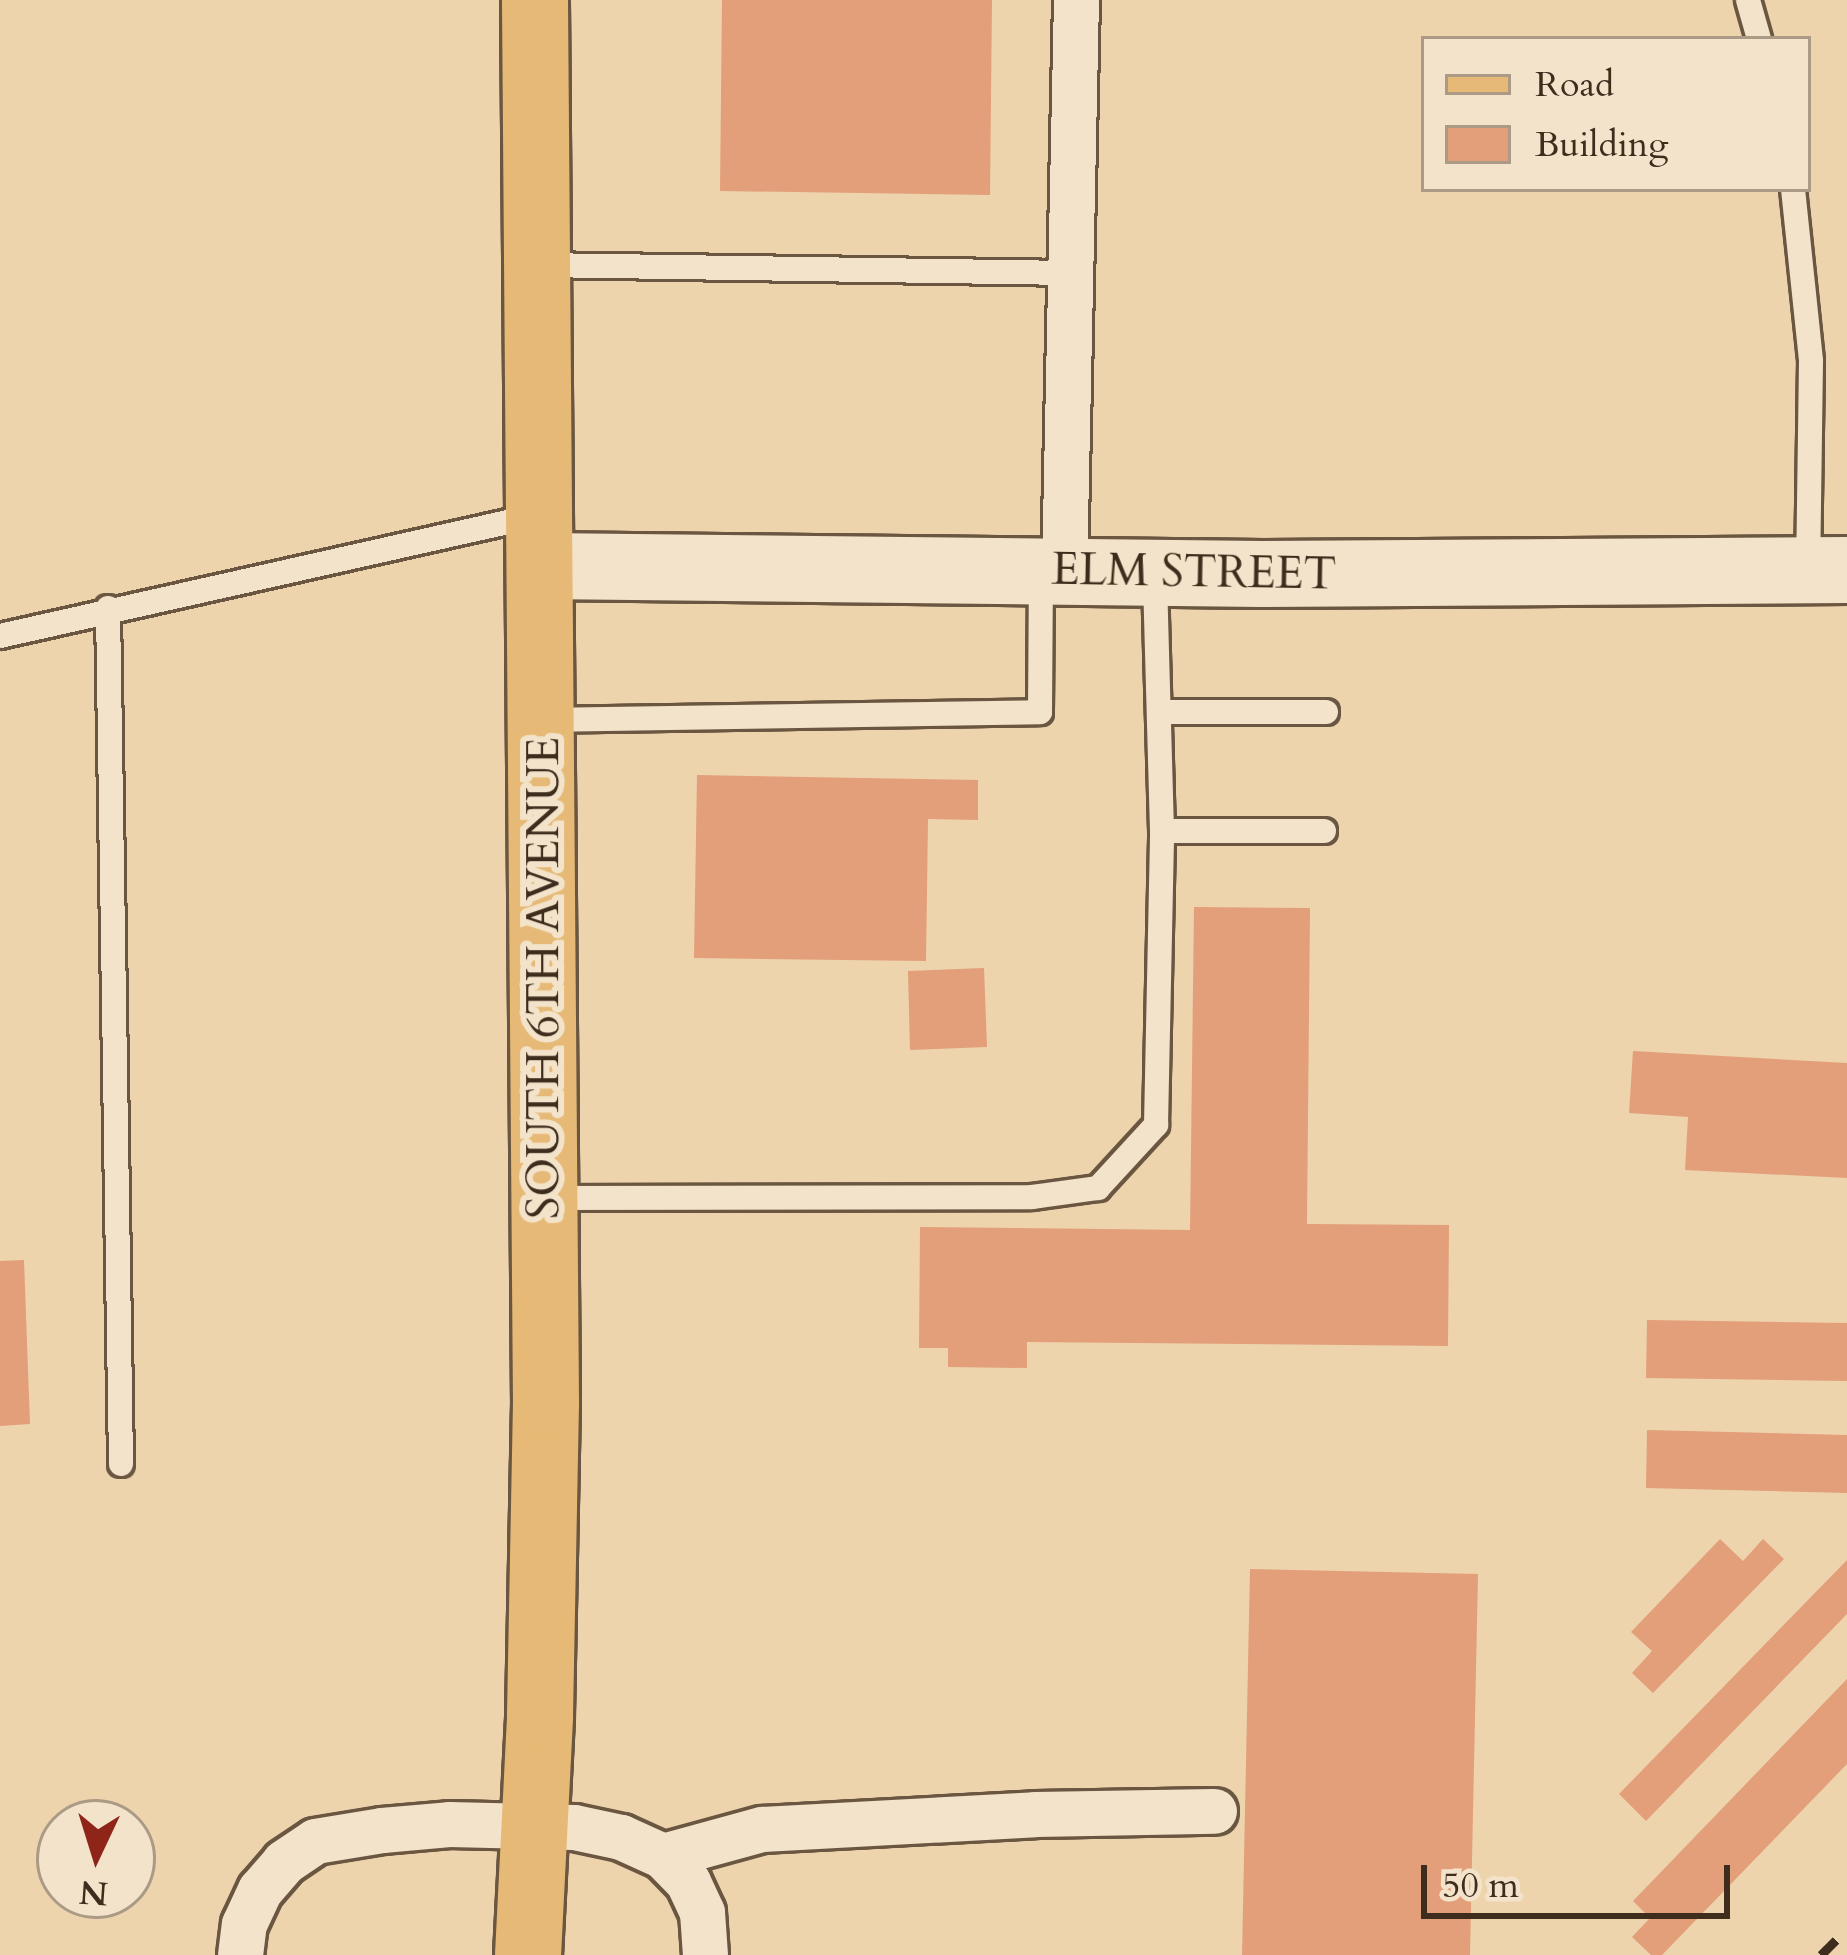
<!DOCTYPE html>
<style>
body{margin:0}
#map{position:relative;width:1847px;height:1955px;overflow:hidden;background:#edd4ad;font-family:Cardo,serif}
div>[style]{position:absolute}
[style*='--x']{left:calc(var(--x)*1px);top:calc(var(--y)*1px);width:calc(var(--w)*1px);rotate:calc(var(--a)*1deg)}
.building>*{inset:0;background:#e39e7a}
.roads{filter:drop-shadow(3px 0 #6a5641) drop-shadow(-3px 0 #6a5641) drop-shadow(0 3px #6a5641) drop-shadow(0 -3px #6a5641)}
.lane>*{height:24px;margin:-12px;padding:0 12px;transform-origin:12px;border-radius:12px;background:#f3e3ca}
.street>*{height:45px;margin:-22.5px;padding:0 22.5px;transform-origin:22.5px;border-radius:22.5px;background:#f3e3ca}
.secondary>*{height:66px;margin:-33px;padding:0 33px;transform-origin:33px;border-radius:33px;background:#f3e3ca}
.primary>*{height:66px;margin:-33px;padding:0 33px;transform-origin:33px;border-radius:33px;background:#e6ba76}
.rail>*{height:9px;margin-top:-4.5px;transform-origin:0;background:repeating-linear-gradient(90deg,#3e2c1d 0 21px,transparent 0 42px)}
span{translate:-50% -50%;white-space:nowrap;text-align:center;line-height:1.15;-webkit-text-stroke:12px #f3e3ca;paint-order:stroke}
.street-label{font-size:45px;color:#3e2c1d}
.legend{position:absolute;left:1421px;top:36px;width:390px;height:156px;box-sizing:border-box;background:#f3e3ca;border:3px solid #ab9a85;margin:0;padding:15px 21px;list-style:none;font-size:36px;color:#3e2c1d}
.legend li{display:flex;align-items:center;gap:24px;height:60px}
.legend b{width:60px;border:3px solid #ab9a85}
.north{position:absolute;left:36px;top:1799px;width:120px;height:120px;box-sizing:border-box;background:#f3e3ca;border:3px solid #ab9a85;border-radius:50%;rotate:184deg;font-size:33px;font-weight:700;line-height:48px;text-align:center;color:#3e2c1d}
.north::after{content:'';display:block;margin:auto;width:42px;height:54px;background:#8f2418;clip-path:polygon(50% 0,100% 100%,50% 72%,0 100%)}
.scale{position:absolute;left:1421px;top:1865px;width:309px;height:54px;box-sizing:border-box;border:6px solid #3e2c1d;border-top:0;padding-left:15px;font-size:36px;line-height:42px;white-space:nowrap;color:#3e2c1d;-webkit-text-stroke:9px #f3e3ca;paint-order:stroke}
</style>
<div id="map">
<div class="building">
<div style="clip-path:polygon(722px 0,992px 0,990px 195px,720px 191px)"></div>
<div style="clip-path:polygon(697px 775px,978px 780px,978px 820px,928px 819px,926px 961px,694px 958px)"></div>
<div style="clip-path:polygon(1194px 907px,1310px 908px,1307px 1224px,1449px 1225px,1448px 1346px,1027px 1342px,1027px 1368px,948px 1367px,948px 1348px,919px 1348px,920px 1227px,1190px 1230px)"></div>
<div style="clip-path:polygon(984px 968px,987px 1047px,910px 1050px,908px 971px)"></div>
<div style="clip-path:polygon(1633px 1051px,1847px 1063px,1847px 1178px,1685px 1170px,1688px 1117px,1629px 1113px)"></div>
<div style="clip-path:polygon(24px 1260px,30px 1424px,0 1426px,0 1261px)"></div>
<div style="clip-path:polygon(1647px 1320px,1847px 1323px,1847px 1381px,1646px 1378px)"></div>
<div style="clip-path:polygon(1647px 1430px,1847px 1435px,1847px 1493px,1646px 1488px)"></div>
<div style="clip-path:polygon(1720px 1539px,1743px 1561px,1763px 1539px,1784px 1559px,1653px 1693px,1632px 1673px,1652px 1651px,1631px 1632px)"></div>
<div style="clip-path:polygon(1847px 1560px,1847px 1614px,1646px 1821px,1619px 1794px)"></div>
<div style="clip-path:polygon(1250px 1569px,1478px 1574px,1470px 1955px,1242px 1955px)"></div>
<div style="clip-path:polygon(1847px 1679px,1847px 1764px,1662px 1955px,1651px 1955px,1632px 1937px,1650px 1918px,1633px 1901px)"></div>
</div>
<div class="roads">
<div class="lane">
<div style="--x:1748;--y:0;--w:41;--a:74.2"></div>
<div style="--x:1793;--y:189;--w:173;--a:84"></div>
<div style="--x:1811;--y:361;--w:207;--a:90.8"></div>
<div style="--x:539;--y:265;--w:531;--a:0.86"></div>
<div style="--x:108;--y:608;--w:856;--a:89.13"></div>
<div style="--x:0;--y:636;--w:552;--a:-12.65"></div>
<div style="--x:1159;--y:712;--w:167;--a:0"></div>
<div style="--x:542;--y:720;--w:498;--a:-0.9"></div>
<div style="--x:1040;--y:712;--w:139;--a:-89.6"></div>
<div style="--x:1162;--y:831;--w:162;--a:0"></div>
<div style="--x:547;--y:1198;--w:485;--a:-0.1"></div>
<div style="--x:1032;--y:1197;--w:67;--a:-7.8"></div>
<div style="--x:1098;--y:1188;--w:86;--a:-47.4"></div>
<div style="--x:1156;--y:1125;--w:294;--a:-88.8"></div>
<div style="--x:1162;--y:831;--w:258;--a:-91.6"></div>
</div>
<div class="street">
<div style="--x:1064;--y:571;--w:571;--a:-88.8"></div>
<div style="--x:663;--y:1856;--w:36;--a:46"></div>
<div style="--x:688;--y:1882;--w:33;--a:65"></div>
<div style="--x:702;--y:1912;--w:43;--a:86"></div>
<div style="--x:240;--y:1955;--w:31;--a:-83"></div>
<div style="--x:244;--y:1924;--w:38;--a:-65"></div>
<div style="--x:260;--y:1890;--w:37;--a:-49"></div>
<div style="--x:284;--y:1862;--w:37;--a:-34"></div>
<div style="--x:315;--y:1841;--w:68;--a:-9.3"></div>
<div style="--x:382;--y:1830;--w:67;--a:-5.1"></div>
<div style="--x:449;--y:1824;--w:125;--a:1.4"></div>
<div style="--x:574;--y:1827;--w:48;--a:12"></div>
<div style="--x:621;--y:1837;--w:46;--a:24.3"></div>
<div style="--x:663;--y:1856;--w:103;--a:-15.3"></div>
<div style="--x:762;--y:1829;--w:273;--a:-3.1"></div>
<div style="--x:1035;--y:1814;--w:179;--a:-1"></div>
</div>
<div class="secondary">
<div style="--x:542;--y:566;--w:721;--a:0.64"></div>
<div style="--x:1263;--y:574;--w:584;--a:-0.39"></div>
</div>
<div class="primary">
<div style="--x:528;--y:1955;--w:240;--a:-87.1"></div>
<div style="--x:540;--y:1715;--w:312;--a:-88.9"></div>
<div style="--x:546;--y:1403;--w:1403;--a:-90.45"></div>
</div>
</div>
<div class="rail">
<div style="--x:1821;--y:1955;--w:37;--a:-45"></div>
</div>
<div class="street-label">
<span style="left:1194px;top:572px;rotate:1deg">ELM STREET</span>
<span style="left:544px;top:978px;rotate:-90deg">SOUTH 6TH AVENUE</span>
</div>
<ul class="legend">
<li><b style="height:15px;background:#e6ba76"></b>Road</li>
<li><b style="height:33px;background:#e39e7a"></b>Building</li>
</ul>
<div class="north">N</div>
<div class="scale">50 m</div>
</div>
